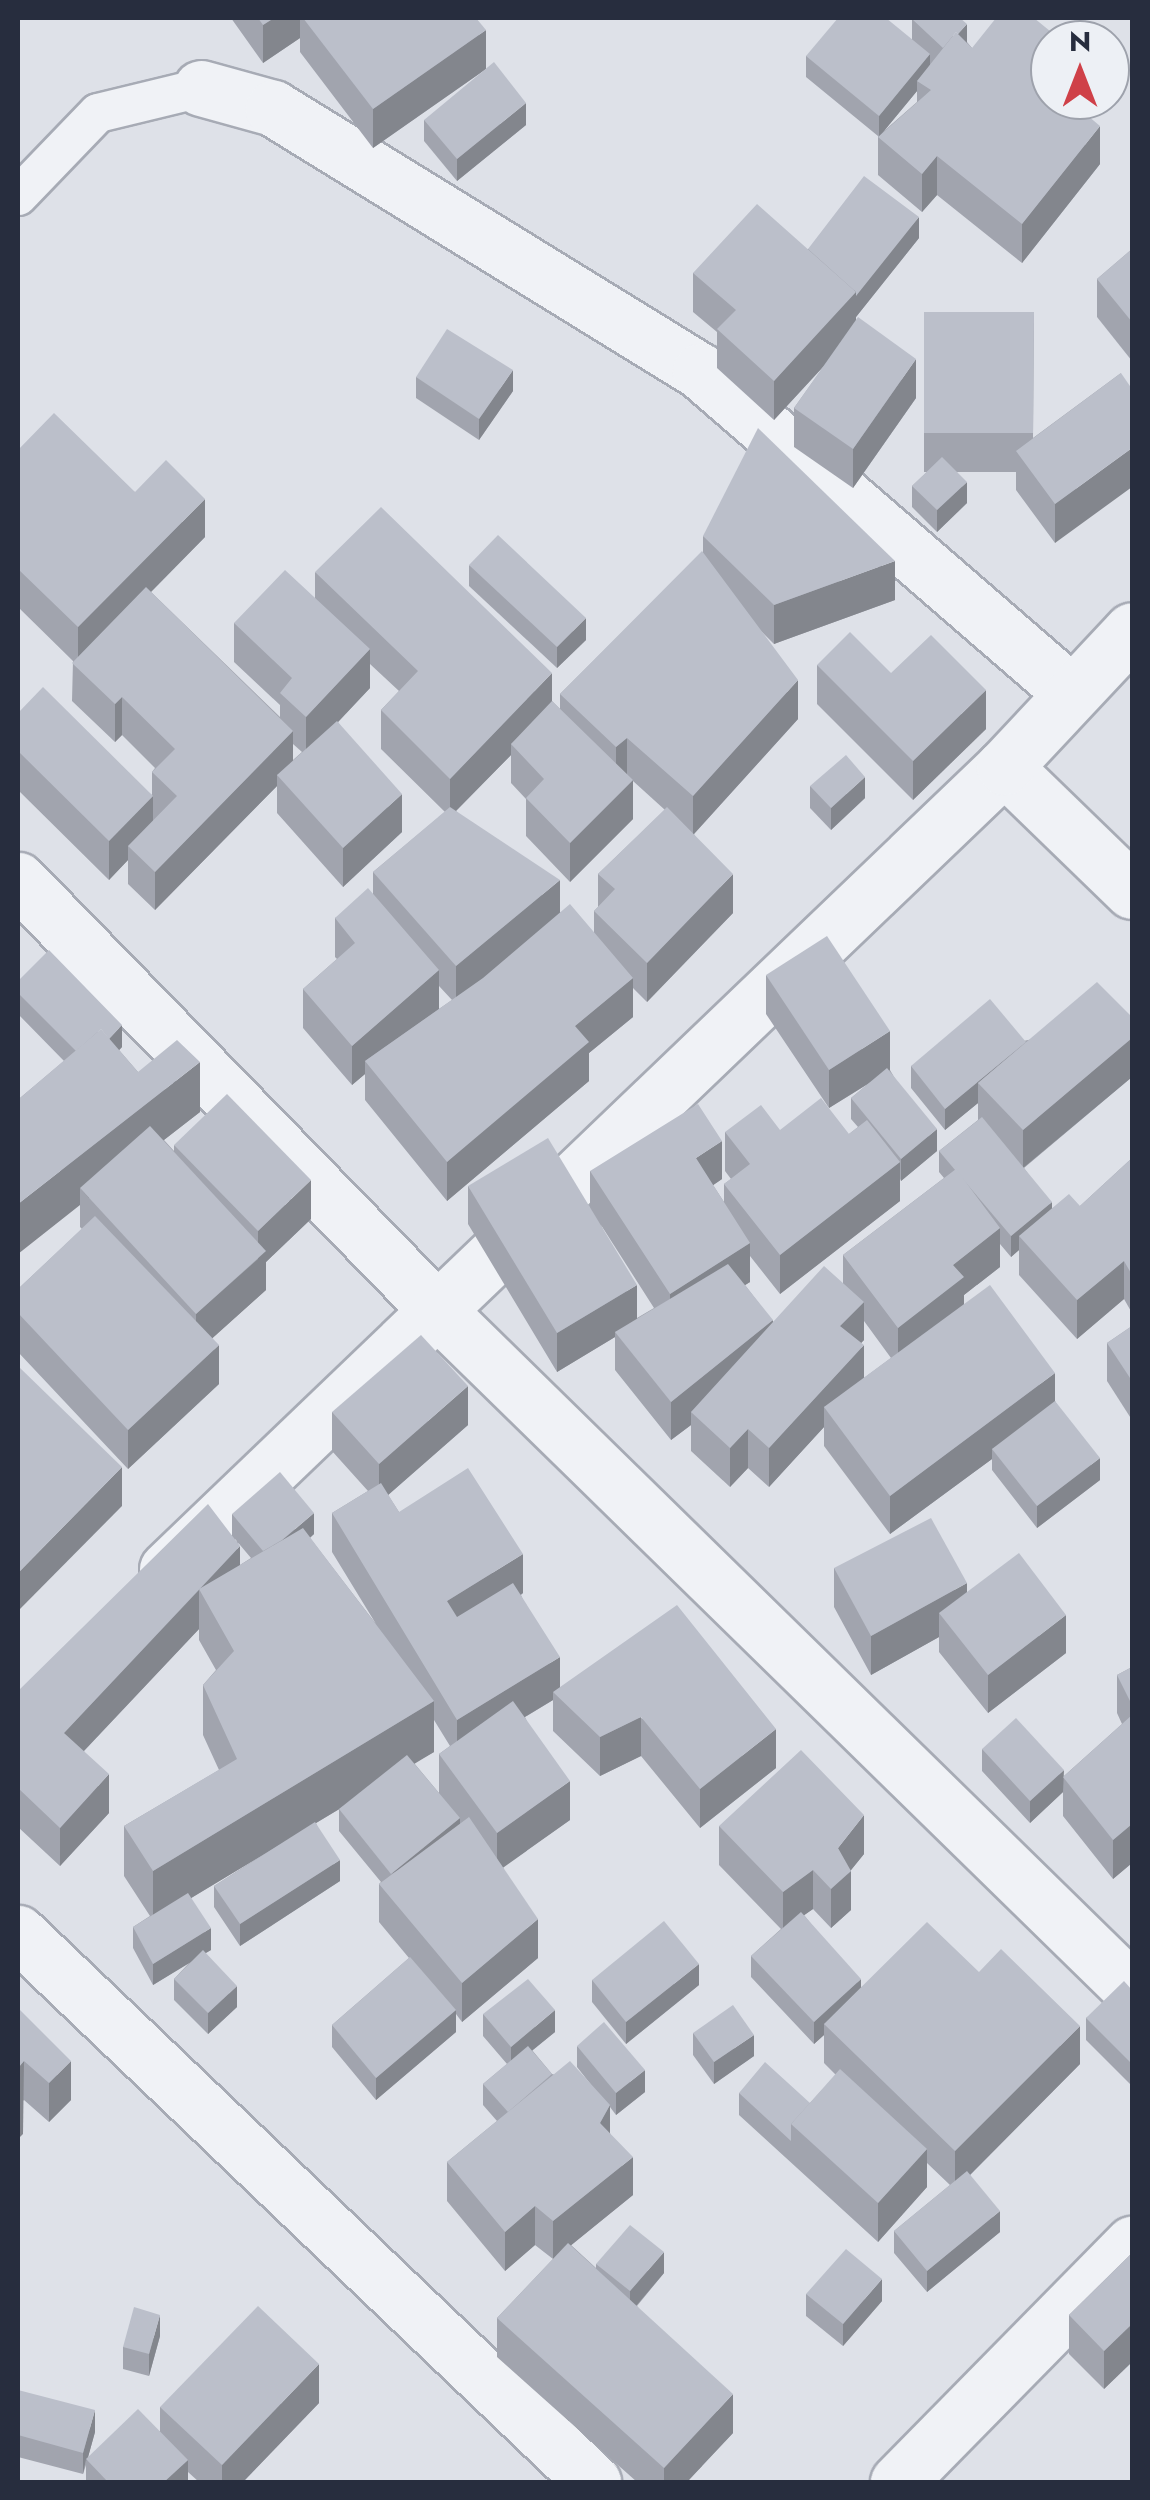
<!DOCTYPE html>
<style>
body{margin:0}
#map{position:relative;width:1150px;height:2500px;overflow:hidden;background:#dee1e8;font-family:Jost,sans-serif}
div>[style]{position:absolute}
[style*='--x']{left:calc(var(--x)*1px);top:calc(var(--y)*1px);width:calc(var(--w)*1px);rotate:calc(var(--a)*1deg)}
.roads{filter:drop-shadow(2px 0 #a7abb5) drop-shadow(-2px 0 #a7abb5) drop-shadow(0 2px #a7abb5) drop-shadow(0 -2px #a7abb5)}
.service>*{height:38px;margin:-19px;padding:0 19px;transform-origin:19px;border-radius:19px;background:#f0f2f6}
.minor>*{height:55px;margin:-27.5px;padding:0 27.5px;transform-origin:27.5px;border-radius:27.5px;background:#f0f2f6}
.tertiary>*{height:55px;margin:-27.5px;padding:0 27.5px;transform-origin:27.5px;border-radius:27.5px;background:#f0f2f6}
.wall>*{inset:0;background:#a1a4ae}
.shaded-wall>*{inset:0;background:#83868d}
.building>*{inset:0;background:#bbbfca}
span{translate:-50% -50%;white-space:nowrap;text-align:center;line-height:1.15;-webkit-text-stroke:10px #edf0f5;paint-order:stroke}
.frame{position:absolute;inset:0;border:20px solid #272d3e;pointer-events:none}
.north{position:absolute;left:1030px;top:20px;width:100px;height:100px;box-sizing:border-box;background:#edf0f5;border:2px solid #9ea2ac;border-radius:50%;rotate:0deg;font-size:28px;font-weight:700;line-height:40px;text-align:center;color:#272d3e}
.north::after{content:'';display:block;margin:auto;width:35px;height:45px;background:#cf4048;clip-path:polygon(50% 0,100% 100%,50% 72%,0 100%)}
</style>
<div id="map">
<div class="roads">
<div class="service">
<div style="--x:18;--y:196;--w:115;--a:-46.1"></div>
<div style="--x:98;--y:113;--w:106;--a:-13.6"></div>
</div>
<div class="minor">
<div style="--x:201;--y:88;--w:75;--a:15.5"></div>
<div style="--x:273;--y:108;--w:501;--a:31.63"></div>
<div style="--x:700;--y:371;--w:491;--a:40.9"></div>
<div style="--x:1004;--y:767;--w:178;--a:44.1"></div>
<div style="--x:18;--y:880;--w:603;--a:45.74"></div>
<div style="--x:439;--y:1312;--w:970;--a:44.37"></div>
<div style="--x:167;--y:1569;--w:1159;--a:-43.78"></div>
<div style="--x:1004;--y:767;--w:187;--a:-46.9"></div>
<div style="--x:898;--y:2482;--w:334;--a:-45.5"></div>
</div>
<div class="tertiary">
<div style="--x:18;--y:1933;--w:795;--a:43.67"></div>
</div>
</div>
<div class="wall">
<div style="clip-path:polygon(231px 18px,476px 18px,486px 69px,373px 148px,300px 52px,300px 38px,263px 63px)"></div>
<div style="clip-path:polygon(evenodd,912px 19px,967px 42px,972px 48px,1050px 100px,1100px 164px,1022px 263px,937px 195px,922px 212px,878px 175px,878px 136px,806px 77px,806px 56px,912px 39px,912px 19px,917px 91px,917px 102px,884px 131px,917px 91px)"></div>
<div style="clip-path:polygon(424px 120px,526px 125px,457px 181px,424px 141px)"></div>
<div style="clip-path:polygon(919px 238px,856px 317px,856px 321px,916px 398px,853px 488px,794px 447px,794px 408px,824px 366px,774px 420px,717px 368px,717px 332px,693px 312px,693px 273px,808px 249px)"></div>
<div style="clip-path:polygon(1132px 249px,1132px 361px,1097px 317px,1097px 279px)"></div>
<div style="clip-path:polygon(924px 312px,1034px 312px,1033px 438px,1121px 373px,1055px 543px,1016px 490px,1016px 472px,957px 472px,967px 503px,937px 532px,912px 507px,912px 486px,927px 472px,924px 472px)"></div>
<div style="clip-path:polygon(416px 377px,513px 391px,479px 440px,416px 398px)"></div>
<div style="clip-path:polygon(evenodd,18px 450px,135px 492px,205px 537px,151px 592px,280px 717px,280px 705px,234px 662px,234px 623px,315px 598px,315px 572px,552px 701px,560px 709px,560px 694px,703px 552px,703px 536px,895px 600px,774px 644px,761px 631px,798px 719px,694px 834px,733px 913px,647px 1002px,633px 988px,633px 1017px,589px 1053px,589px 1081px,447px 1201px,365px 1100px,365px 1074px,352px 1085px,303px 1028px,303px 989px,337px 959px,335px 957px,335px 918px,373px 894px,373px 872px,445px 812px,381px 749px,381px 710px,399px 691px,370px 664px,370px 688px,338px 722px,402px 832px,343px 887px,277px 813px,277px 786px,155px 910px,128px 884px,128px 860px,109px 880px,18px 790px,18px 713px,152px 795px,152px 772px,155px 768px,122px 735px,115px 742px,72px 701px,73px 661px,18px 607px,18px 450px,293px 744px,302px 752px,293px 760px,293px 744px,18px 450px,511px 755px,511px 783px,526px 799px,526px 836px,570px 882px,633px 819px,633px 781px,665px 810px,598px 874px,598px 907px,594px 911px,594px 933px,560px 912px,456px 811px,511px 755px,18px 450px,439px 986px,452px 1000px,439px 1009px,439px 986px)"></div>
<div style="clip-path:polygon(469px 565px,586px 640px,557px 668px,469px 586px)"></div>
<div style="clip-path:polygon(817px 665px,891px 673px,986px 729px,913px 800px,817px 704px)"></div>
<div style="clip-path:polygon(810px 786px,865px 798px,831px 830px,810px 808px)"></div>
<div style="clip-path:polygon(evenodd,766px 975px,890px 1070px,937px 1151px,901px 1181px,900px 1179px,900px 1201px,780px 1294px,750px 1256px,750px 1282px,745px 1285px,773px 1322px,843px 1283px,843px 1255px,944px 1178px,939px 1172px,939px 1151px,978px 1120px,978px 1103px,945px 1130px,911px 1088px,911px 1066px,1132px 1017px,1132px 1077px,1024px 1168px,1052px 1208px,1080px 1206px,1132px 1158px,1132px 1313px,1124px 1299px,1077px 1339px,1019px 1275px,1019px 1250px,1011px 1257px,1000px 1244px,1000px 1267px,964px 1295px,964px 1304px,1055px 1401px,1100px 1480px,1037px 1528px,992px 1470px,992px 1459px,890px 1534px,824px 1446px,824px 1427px,769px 1487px,748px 1468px,730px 1487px,691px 1451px,691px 1425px,671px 1440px,615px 1370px,615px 1337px,557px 1372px,468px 1224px,468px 1186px,590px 1208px,590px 1171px,722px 1179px,713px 1185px,724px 1202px,724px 1184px,731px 1179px,725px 1171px,725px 1132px,780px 1130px,849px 1134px,858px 1127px,851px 1119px,851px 1098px,868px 1084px,829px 1108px,766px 1014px,766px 975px,601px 1225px,654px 1308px,637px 1318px,601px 1225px,766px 975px,864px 1321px,891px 1358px,864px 1378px,861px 1343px,864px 1340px,864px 1321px)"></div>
<div style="clip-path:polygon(18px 981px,122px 1047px,119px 1050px,138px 1072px,200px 1112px,164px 1140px,174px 1151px,174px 1145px,311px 1219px,266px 1262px,266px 1290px,212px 1338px,219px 1384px,128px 1469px,18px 1352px,18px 1289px,82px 1229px,80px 1227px,80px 1205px,20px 1098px,64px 1061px,18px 1014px)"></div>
<div style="clip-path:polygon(1132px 1326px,1132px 1420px,1107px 1381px,1107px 1343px)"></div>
<div style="clip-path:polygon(evenodd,332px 1412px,468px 1425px,388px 1495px,399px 1512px,523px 1593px,521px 1595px,560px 1688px,776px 1768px,700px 1828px,641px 1756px,600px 1776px,553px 1731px,553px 1700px,525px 1717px,570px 1820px,503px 1867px,538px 1958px,462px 2022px,456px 2014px,456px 2032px,376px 2100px,332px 2047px,332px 2025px,409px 1958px,379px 1922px,379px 1884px,381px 1882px,339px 1831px,339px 1809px,341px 1808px,316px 1823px,340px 1881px,240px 1946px,214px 1907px,214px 1886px,264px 1854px,191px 1898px,211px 1950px,205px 1953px,237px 2007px,208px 2034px,174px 2000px,174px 1979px,190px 1962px,153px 1985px,133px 1948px,133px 1927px,150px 1916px,124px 1876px,124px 1826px,219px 1770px,203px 1735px,203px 1685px,216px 1670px,199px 1640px,199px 1629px,84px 1751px,109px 1813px,60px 1866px,18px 1827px,18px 1691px,232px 1535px,232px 1514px,314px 1534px,310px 1538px,376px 1624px,332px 1552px,332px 1513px,368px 1491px,332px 1451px,332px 1412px,235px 1539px,251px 1558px,240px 1565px,235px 1539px,332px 1412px,434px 1720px,450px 1746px,439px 1754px,439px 1793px,414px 1763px,434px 1752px,434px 1720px)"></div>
<div style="clip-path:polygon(834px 1568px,967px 1592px,1066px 1653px,988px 1713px,939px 1652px,939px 1637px,871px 1675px,834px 1607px)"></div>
<div style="clip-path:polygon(1132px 1667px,1132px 1863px,1113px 1879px,1063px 1816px,1063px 1792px,1030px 1823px,982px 1771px,982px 1749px,1064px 1776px,1122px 1724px,1117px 1713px,1117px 1675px)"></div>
<div style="clip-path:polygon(719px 1826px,864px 1854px,851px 1870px,851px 1910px,831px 1928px,813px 1909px,804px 1915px,861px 1987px,979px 1972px,1080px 2064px,970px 2175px,1000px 2232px,927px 2292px,894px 2253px,894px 2231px,950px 2185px,927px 2163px,927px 2187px,878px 2242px,739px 2115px,739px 2093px,810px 2103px,836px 2075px,824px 2063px,824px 2035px,814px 2044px,751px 1977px,751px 1956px,781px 1929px,719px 1865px)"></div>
<div style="clip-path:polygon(592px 1980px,699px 1985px,626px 2044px,592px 2002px)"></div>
<div style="clip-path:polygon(1132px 1990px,1132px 2086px,1086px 2040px,1086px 2018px)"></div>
<div style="clip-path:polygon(18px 2008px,71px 2100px,49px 2122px,24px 2100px,23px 2101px,23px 2134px)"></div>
<div style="clip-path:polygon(483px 2014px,555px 2032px,532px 2050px,552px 2074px,592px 2086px,577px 2067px,577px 2046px,645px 2092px,616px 2115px,610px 2107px,610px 2133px,633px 2195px,571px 2245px,596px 2268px,596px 2264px,664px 2273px,637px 2306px,733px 2433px,687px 2482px,637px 2482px,497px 2357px,497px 2318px,553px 2259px,535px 2245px,505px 2271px,447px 2201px,447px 2162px,497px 2121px,483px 2105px,483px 2084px,507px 2064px,483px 2036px)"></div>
<div style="clip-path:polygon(693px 2033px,754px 2056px,714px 2084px,693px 2055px)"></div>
<div style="clip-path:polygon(1132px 2253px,1132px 2362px,1104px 2389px,1069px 2354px,1069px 2315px)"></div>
<div style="clip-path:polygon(806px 2294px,882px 2301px,843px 2346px,806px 2316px)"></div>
<div style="clip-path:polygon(160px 2336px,149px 2376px,123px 2369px,123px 2347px)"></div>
<div style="clip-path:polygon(18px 2390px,95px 2432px,88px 2457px,160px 2431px,160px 2407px,319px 2403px,243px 2482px,199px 2482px,188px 2472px,188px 2481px,186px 2482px,87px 2482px,86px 2481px,86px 2465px,83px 2474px,18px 2457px)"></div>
</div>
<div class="shaded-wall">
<div style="clip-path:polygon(274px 18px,300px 18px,300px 38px,263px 63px,263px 25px)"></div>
<div style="clip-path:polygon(967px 24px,967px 46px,944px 49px)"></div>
<div style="clip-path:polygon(486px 30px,486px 69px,373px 148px,373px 109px)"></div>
<div style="clip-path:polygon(930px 54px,930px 76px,917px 81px,917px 91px,879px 137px,879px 116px)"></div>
<div style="clip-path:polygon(1050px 69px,1050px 100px,1042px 78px)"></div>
<div style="clip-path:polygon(526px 103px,526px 125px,457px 181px,457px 159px)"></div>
<div style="clip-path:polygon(1100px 126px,1100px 164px,1022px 263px,1022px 224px)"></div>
<div style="clip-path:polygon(937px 156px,937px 195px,922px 212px,922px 174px)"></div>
<div style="clip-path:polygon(919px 217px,919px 238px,856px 317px,856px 331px,774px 420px,774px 381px)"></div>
<div style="clip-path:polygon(916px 359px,916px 398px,853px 488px,853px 449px)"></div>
<div style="clip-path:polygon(513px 370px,513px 391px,479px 440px,479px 419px)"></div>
<div style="clip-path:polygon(1132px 448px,1132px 487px,1055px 543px,1055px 504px)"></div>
<div style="clip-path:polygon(967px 482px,967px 503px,937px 532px,937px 510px)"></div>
<div style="clip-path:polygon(205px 499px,205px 537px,78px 666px,78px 627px)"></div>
<div style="clip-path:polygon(895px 561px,895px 600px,774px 644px,774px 605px)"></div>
<div style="clip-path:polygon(586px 618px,586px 640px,557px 668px,557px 647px)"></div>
<div style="clip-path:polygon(370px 649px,370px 688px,306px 756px,306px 717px)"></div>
<div style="clip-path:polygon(552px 673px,552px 712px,511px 744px,511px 755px,450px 817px,450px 779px)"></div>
<div style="clip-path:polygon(798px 680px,798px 719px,693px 835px,693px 796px)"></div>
<div style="clip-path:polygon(986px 690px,986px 729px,913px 800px,913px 761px)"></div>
<div style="clip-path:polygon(122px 697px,122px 735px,115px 742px,115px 704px)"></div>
<div style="clip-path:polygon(293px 731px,293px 770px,277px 775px,277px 786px,155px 910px,155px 872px)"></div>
<div style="clip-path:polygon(627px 738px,627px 776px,616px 786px,616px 747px)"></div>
<div style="clip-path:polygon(865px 777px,865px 798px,831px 830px,831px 808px)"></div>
<div style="clip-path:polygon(633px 780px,633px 819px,570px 882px,570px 843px)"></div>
<div style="clip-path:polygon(402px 794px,402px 832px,343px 887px,343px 848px)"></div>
<div style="clip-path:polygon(153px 796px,153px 835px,128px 846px,128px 860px,109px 880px,109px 841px)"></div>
<div style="clip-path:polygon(733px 874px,733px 913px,647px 1002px,647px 963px)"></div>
<div style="clip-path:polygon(560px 880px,560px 918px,456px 1004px,456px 966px)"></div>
<div style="clip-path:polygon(439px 970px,439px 1009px,365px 1061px,365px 1074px,352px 1085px,352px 1046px)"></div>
<div style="clip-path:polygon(633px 978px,633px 1017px,589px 1053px,589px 1081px,447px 1201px,447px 1162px,575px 1026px)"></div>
<div style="clip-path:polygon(122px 1025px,122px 1047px,87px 1084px,87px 1062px)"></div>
<div style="clip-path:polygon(890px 1031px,890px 1070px,829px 1108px,829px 1070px)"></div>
<div style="clip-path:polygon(1132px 1038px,1132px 1077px,1023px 1168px,1023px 1130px)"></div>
<div style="clip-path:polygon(1026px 1042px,978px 1083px,978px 1103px,945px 1130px,945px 1109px)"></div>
<div style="clip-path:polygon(200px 1062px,200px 1112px,89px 1198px,80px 1188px,80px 1205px,18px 1254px,18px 1204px)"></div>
<div style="clip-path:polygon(937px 1129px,937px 1151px,901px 1181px,901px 1159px)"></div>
<div style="clip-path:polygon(722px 1141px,722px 1179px,696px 1197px,696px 1158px)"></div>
<div style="clip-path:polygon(900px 1162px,900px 1201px,780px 1294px,780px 1255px)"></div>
<div style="clip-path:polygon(311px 1180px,311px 1219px,266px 1262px,266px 1290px,196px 1353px,196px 1314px,258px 1259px,258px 1231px)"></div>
<div style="clip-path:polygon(1052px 1202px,1052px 1223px,1019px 1236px,1019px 1250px,1011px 1257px,1011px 1236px)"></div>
<div style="clip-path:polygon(1000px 1228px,1000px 1267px,964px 1295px,964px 1316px,898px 1366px,898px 1328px,953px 1265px)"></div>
<div style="clip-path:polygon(750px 1243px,750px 1282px,670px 1332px,670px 1294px)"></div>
<div style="clip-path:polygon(1124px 1261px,1124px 1299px,1077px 1339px,1077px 1300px)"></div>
<div style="clip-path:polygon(637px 1285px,637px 1324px,615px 1332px,615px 1337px,557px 1372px,557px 1333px)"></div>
<div style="clip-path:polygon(864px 1302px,864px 1340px,840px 1365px,840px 1326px)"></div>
<div style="clip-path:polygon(773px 1320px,773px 1358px,691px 1412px,691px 1425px,671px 1440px,671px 1402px)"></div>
<div style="clip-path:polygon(219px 1345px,219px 1384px,128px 1469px,128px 1430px)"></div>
<div style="clip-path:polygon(864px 1345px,864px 1384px,824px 1407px,824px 1427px,769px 1487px,769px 1448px)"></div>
<div style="clip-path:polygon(1055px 1373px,1055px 1412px,992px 1449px,992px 1459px,890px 1534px,890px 1496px)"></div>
<div style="clip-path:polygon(468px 1386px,468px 1425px,379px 1503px,379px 1464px)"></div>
<div style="clip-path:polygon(748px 1429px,748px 1468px,730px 1487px,730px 1448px)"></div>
<div style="clip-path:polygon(1100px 1458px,1100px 1480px,1037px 1528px,1037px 1506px)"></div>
<div style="clip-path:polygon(122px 1467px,122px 1506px,18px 1611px,18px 1573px)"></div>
<div style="clip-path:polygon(314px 1513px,314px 1534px,266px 1575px,266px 1554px)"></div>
<div style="clip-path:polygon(240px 1546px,240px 1585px,199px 1590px)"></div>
<div style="clip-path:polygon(523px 1554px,523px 1593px,447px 1640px,447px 1601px)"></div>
<div style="clip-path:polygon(967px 1583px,967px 1622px,939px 1613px,939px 1637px,871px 1675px,871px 1636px)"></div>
<div style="clip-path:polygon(199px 1590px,199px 1629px,64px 1772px,64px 1733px)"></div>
<div style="clip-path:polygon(1066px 1615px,1066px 1653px,988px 1713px,988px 1675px)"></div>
<div style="clip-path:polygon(560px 1657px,560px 1696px,553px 1692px,553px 1700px,457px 1758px,457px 1720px)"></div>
<div style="clip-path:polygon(434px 1701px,434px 1752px,153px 1921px,153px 1871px)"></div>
<div style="clip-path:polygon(641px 1717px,641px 1756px,600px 1776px,600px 1737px)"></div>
<div style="clip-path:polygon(776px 1729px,776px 1768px,700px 1828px,700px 1789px)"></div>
<div style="clip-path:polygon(1064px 1770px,1063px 1792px,1030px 1823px,1030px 1801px)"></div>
<div style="clip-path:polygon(109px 1774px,109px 1813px,60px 1866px,60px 1828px)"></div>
<div style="clip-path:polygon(570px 1781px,570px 1820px,497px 1872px,497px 1833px)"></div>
<div style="clip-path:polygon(864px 1815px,864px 1854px,847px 1875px,851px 1871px,851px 1910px,831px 1928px,831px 1889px,838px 1848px)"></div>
<div style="clip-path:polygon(460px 1818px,460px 1839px,391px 1874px)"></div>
<div style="clip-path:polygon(1132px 1824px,1132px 1863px,1113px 1879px,1113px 1840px)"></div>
<div style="clip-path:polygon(340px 1860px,340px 1881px,240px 1946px,240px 1924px)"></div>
<div style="clip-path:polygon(813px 1870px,813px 1909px,783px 1930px,783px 1892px)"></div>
<div style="clip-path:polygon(538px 1919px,538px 1958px,462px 2022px,462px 1983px)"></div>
<div style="clip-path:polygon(211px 1928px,211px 1950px,153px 1985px,153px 1964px)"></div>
<div style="clip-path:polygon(699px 1964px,699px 1985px,626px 2044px,626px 2022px)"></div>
<div style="clip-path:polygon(861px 1979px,861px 2000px,824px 2024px,824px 2035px,814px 2044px,814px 2022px)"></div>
<div style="clip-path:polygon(237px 1986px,237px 2007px,208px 2034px,208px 2013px)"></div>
<div style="clip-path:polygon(456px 2010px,456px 2032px,376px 2100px,376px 2078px)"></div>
<div style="clip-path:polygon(555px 2010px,555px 2032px,511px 2068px,511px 2047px)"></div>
<div style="clip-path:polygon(1080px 2026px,1080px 2064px,955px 2190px,955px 2151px)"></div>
<div style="clip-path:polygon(754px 2035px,754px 2056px,714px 2084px,714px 2062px)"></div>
<div style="clip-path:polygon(24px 2061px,23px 2134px,18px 2139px,18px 2068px)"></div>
<div style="clip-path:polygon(71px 2061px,71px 2100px,49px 2122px,49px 2083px)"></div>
<div style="clip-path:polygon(645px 2070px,645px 2092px,616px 2115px,616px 2093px)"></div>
<div style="clip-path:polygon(610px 2105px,610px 2144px,600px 2123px)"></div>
<div style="clip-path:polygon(927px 2149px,927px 2187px,878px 2242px,878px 2203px)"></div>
<div style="clip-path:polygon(633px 2157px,633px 2195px,553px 2260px,553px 2221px)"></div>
<div style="clip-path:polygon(535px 2206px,535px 2245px,505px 2271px,505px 2232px)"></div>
<div style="clip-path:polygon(1000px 2211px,1000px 2232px,927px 2292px,927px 2271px)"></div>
<div style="clip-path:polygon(664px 2252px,664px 2273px,630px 2313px,630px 2291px)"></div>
<div style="clip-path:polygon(882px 2279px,882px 2301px,843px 2346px,843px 2324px)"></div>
<div style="clip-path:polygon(160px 2315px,160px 2336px,149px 2376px,149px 2354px)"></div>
<div style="clip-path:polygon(1132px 2324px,1132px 2362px,1104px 2389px,1104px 2351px)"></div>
<div style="clip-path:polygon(319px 2364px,319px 2403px,243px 2482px,222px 2482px,222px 2465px)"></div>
<div style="clip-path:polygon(733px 2394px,733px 2433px,687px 2482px,664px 2482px,664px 2468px)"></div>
<div style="clip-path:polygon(95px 2410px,95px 2432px,87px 2461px,86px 2459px,83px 2474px,83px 2453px)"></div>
<div style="clip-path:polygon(188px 2460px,188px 2481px,186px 2482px,164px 2482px)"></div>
</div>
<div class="building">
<div style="clip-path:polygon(258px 18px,274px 18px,263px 25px)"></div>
<div style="clip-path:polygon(303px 18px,476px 18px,486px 30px,373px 109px)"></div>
<div style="clip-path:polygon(838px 18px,886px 18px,930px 54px,879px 116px,806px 56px)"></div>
<div style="clip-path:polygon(913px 18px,960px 18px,967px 24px,958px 34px,956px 32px,943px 48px,912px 19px)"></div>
<div style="clip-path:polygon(996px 18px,1034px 18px,1061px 40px,1050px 40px,1050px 69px,1042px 78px,1050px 84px,1050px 100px,1069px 100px,1100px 126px,1022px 224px,937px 156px,922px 174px,878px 137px,931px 90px,917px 81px,956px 32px,972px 48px)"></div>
<div style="clip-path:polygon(494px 62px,526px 103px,457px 159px,424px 120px)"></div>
<div style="clip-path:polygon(864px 176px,919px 217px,856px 296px,856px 292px,808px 249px)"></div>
<div style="clip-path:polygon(757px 204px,856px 292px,774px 381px,717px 329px,736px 310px,693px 273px)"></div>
<div style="clip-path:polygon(1132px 249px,1132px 322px,1097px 279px)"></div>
<div style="clip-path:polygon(924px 312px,1034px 312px,1033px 433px,924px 433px)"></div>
<div style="clip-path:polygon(858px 317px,916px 359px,853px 449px,794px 408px)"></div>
<div style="clip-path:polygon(447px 329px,513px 370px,479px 419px,416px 377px)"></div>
<div style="clip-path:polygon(1121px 373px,1132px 389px,1132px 448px,1055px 504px,1016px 451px)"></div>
<div style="clip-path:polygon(54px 413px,135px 492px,166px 460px,205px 499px,78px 627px,18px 569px,18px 450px)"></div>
<div style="clip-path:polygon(758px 428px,895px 561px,774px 605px,703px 536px)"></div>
<div style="clip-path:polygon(942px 457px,967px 482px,937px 510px,912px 486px)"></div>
<div style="clip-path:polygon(381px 507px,552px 673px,450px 779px,381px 710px,418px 671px,315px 572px)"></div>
<div style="clip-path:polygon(498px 535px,586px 618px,557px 647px,469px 565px)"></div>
<div style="clip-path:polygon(702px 551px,798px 680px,693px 796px,627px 738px,616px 747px,560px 694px)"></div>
<div style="clip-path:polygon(285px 570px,370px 649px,306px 717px,280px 693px,292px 678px,234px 623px)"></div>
<div style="clip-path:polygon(146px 587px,293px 731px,155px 872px,128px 846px,177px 796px,152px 772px,175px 749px,122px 697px,115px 704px,72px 663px)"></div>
<div style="clip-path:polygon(850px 632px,891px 673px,931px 635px,986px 690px,913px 761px,817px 665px)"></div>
<div style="clip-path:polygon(43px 687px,153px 796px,109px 841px,18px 751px,18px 713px)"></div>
<div style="clip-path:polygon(552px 701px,633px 780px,570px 843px,526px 798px,544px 779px,511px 744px)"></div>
<div style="clip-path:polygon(337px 721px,402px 794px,343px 848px,277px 775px)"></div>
<div style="clip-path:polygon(846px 755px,865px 777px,831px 808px,810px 786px)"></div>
<div style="clip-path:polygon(450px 807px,560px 880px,456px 966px,373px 872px)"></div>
<div style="clip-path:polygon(667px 807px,733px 874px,647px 963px,594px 911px,615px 889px,598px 874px)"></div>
<div style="clip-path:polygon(368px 888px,439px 970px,352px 1046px,303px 989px,355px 943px,335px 918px)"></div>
<div style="clip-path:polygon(570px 904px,633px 978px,575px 1026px,589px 1042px,447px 1162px,365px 1061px,483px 978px)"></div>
<div style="clip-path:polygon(827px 936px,890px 1031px,829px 1070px,766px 975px)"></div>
<div style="clip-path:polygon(49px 950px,122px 1025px,109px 1039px,101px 1029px,76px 1051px,18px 993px,18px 981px)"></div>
<div style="clip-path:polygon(1097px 982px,1132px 1017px,1132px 1038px,1023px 1130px,978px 1083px)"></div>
<div style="clip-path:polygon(990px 999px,1026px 1042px,945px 1109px,911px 1066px)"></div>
<div style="clip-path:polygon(101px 1029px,138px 1072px,177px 1040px,200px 1062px,18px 1204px,18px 1095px,20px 1098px)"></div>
<div style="clip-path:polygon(887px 1068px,937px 1129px,901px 1159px,851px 1098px)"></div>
<div style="clip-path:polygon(227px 1094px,311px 1180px,258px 1231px,174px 1145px)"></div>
<div style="clip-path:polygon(821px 1098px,849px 1134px,867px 1120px,900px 1162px,780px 1255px,724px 1184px,750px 1164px,725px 1132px,761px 1105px,780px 1130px)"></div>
<div style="clip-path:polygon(698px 1104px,722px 1141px,696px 1158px,750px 1243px,670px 1294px,590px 1171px)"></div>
<div style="clip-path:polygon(982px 1117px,1052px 1202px,1011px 1236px,939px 1151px)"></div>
<div style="clip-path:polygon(150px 1126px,266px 1251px,196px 1314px,80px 1188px)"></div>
<div style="clip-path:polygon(548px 1138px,637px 1285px,557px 1333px,468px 1186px)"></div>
<div style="clip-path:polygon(1132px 1158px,1132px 1275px,1124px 1261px,1077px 1300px,1019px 1236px,1069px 1194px,1080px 1206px)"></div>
<div style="clip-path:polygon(956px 1169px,1000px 1228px,953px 1265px,964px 1277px,898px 1328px,843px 1255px)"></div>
<div style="clip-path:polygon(95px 1216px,219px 1345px,128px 1430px,18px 1313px,18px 1289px)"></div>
<div style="clip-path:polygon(728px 1264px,773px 1320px,671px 1402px,615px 1332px)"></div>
<div style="clip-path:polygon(824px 1266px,864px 1302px,840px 1326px,864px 1345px,769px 1448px,748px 1429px,730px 1448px,691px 1412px)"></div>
<div style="clip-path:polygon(990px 1285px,1055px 1373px,890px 1496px,824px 1407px)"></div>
<div style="clip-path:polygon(1132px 1326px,1132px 1381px,1107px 1343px)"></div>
<div style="clip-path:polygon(421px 1335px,468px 1386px,379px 1464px,332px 1412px)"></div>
<div style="clip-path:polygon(18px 1366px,122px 1467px,18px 1573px)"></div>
<div style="clip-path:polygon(1055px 1401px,1100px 1458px,1037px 1506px,992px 1449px)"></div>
<div style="clip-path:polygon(468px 1468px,523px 1554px,447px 1601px,457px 1617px,513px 1583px,560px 1657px,457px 1720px,332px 1513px,381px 1483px,399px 1512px)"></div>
<div style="clip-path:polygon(280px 1472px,314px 1513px,282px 1540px,263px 1551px,232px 1514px)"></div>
<div style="clip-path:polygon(208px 1504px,240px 1546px,64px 1733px,109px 1774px,60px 1828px,18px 1788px,18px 1691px)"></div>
<div style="clip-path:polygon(931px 1518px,967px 1583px,871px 1636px,834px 1568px)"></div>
<div style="clip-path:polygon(303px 1528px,434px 1701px,153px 1871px,124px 1826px,237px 1759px,203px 1685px,234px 1651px,199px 1589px)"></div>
<div style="clip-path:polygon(1019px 1553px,1066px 1615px,988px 1675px,939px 1613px)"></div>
<div style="clip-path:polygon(677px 1605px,776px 1729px,700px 1789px,641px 1717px,600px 1737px,553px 1692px)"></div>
<div style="clip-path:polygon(1132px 1667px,1132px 1705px,1117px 1675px)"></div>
<div style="clip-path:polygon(513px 1701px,570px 1781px,497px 1833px,439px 1754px)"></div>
<div style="clip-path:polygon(1132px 1715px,1132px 1824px,1113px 1840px,1063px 1777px)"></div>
<div style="clip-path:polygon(1016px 1718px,1064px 1770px,1030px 1801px,982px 1749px)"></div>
<div style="clip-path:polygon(801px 1750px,864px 1815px,838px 1848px,851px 1871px,831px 1889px,813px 1870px,783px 1892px,719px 1826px)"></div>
<div style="clip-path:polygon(407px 1755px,460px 1818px,391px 1874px,339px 1809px)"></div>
<div style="clip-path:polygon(469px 1817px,538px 1919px,462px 1983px,379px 1884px)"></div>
<div style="clip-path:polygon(315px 1822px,340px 1860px,240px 1924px,214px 1886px)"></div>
<div style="clip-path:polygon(188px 1893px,211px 1928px,153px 1964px,133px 1927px)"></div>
<div style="clip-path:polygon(801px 1912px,861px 1979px,814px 2022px,751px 1956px)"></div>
<div style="clip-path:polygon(664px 1921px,699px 1964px,626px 2022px,592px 1980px)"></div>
<div style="clip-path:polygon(927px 1922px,979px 1972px,1001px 1949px,1080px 2026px,955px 2151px,824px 2024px)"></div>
<div style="clip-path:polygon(203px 1950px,237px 1986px,208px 2013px,174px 1979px)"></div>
<div style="clip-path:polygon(410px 1957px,456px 2010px,376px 2078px,332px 2025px)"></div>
<div style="clip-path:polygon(528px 1979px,555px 2010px,511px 2047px,483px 2014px)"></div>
<div style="clip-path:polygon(1124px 1981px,1132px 1990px,1132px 2064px,1086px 2018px)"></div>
<div style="clip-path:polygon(733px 2005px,754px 2035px,714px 2062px,693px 2033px)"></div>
<div style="clip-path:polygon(18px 2008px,71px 2061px,49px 2083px,24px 2061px,18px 2068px)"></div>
<div style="clip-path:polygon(604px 2022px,645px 2070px,616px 2093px,577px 2046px)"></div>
<div style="clip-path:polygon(528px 2046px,552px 2074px,508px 2112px,483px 2084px)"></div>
<div style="clip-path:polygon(570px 2061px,610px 2105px,600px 2123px,633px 2157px,553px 2221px,535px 2206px,505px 2232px,447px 2162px)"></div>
<div style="clip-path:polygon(765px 2062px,810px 2103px,791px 2124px,791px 2141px,739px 2093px)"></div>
<div style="clip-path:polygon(840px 2069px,927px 2149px,878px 2203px,791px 2124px)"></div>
<div style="clip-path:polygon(967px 2171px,1000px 2211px,927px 2271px,894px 2231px)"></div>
<div style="clip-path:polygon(630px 2225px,664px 2252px,630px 2291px,596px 2264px)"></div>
<div style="clip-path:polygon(568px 2243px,733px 2394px,664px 2468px,497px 2318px)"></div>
<div style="clip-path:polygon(846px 2249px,882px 2279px,843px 2324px,806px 2294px)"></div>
<div style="clip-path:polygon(1132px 2253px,1132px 2324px,1104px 2351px,1069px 2315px)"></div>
<div style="clip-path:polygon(258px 2306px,319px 2364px,222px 2465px,160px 2407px)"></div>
<div style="clip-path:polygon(134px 2307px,160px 2315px,149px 2354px,123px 2347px)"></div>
<div style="clip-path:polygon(18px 2390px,95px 2410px,83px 2453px,18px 2435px)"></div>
<div style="clip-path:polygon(138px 2409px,188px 2460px,164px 2482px,108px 2482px,86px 2459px)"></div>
</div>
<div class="frame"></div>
<div class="north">N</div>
</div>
